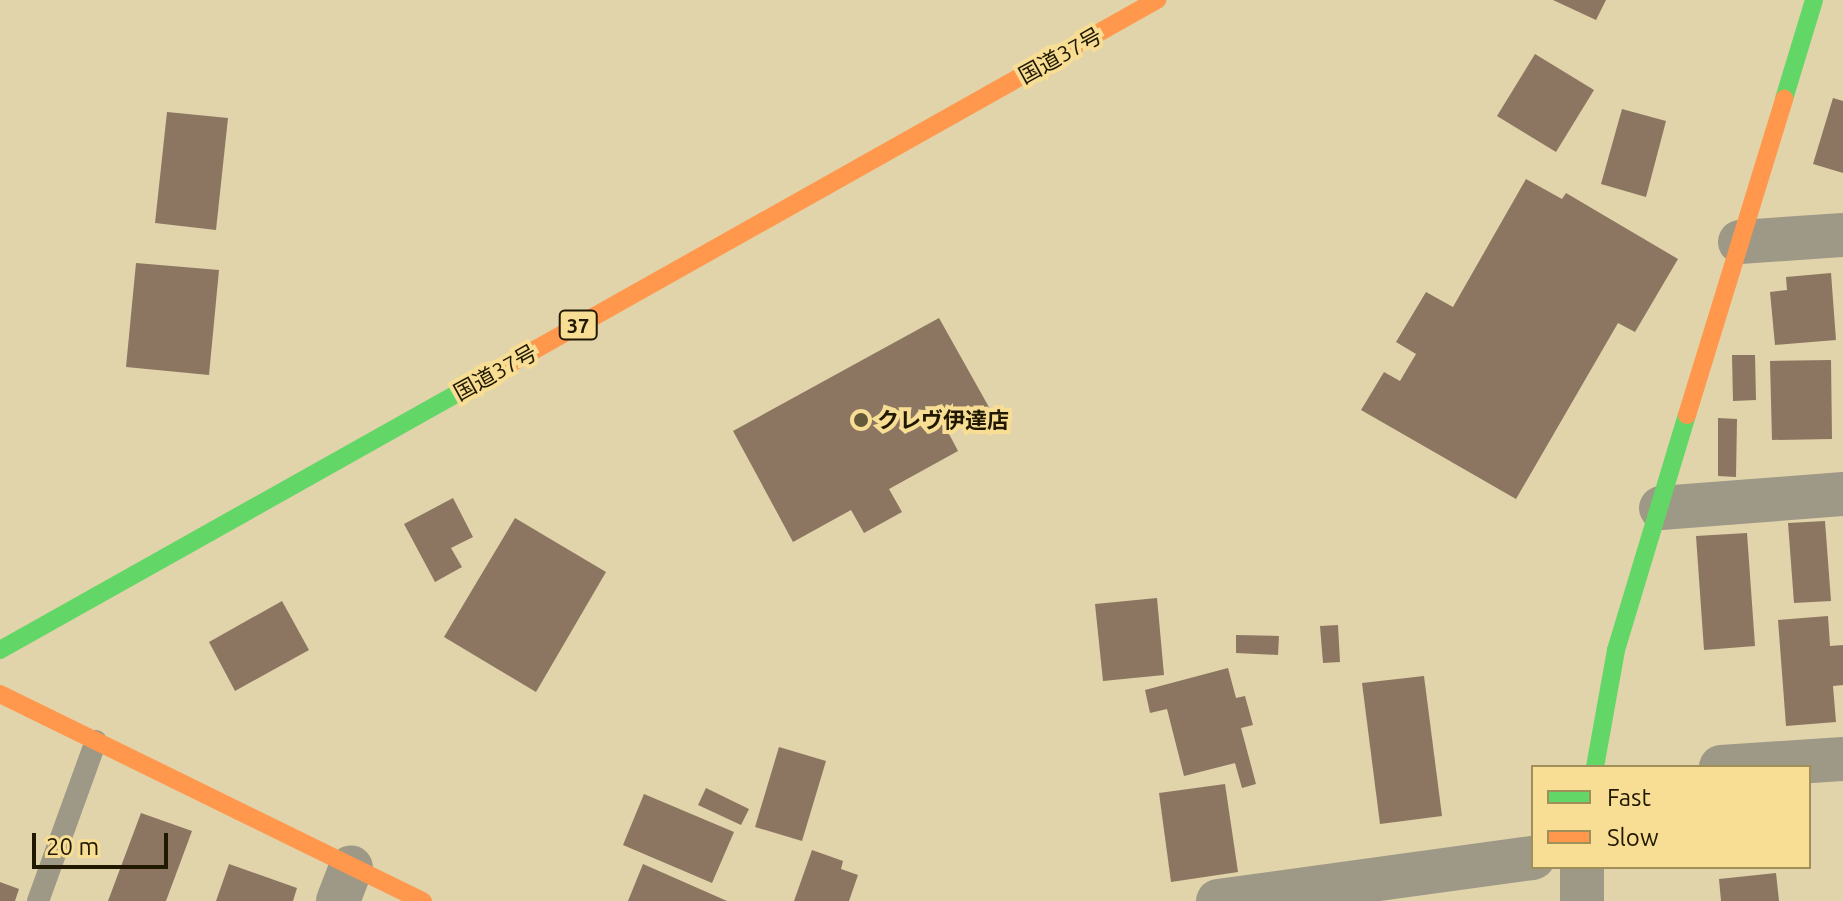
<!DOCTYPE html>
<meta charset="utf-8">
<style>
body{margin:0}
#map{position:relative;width:1843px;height:901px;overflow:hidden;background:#e1d3aa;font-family:Ubuntu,"Noto Sans JP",sans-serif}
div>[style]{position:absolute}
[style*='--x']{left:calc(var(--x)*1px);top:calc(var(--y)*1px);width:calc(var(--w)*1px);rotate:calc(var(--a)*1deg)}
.building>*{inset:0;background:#8c7661}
.lane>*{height:22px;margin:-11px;padding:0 11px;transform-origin:11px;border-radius:11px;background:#9e9887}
.street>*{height:44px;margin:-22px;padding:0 22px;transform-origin:22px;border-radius:22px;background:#9e9887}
.fast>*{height:18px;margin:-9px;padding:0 9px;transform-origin:9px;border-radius:9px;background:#63d668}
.slow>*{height:18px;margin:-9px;padding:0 9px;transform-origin:9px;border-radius:9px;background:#ff974d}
.dots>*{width:22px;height:22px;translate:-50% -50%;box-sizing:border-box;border:4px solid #f7de94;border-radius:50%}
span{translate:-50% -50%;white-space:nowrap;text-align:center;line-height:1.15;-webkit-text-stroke:8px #f7de94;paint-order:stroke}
.shield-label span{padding:2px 6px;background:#f7de94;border:2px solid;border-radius:6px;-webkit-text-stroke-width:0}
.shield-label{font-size:20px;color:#211800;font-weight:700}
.street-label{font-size:22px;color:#211800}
.poi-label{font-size:22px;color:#211800;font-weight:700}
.left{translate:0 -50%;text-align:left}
.legend{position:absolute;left:1531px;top:765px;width:280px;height:104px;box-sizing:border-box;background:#f7de94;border:2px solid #a18f59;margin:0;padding:10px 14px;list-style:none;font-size:24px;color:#211800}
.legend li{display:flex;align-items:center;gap:16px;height:40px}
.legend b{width:40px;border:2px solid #a18f59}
.scale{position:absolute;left:32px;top:833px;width:136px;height:36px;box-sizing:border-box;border:4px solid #211800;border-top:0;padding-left:10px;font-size:24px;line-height:28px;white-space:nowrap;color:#211800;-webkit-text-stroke:6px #f7de94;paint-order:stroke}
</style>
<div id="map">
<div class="building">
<div style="clip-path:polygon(1553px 0,1606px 0,1596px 20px)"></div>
<div style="clip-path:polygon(1535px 54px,1594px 90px,1556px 152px,1497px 116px)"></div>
<div style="clip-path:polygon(1833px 98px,1843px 101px,1843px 173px,1813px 164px)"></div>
<div style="clip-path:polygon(1622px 109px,1666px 121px,1646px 197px,1601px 184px)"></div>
<div style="clip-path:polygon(167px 112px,228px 118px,216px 230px,155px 223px)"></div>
<div style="clip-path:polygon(1526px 179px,1562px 199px,1566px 193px,1678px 259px,1635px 332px,1618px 323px,1516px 499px,1361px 410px,1384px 372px,1400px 381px,1416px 354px,1396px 342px,1426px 292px,1453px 307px)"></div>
<div style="clip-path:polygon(136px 263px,219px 270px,209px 375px,126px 367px)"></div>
<div style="clip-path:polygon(1831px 273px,1836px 340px,1775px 345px,1770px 292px,1787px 290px,1786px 277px)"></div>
<div style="clip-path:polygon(939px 318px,990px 409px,948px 432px,958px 451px,889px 489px,902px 512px,864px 533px,851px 510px,793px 542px,733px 431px)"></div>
<div style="clip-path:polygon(1732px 355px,1755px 355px,1756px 400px,1733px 401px)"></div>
<div style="clip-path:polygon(1831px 360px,1832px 439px,1772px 440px,1770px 361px)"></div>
<div style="clip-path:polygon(1718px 418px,1737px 419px,1736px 477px,1718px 476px)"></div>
<div style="clip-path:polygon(453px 498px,473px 537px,451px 548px,462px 567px,435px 582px,404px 524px)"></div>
<div style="clip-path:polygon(515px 518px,606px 572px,536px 692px,444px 637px)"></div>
<div style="clip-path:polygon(1825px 521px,1831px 601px,1794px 603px,1788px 523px)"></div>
<div style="clip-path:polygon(1747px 533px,1755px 646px,1704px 650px,1696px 536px)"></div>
<div style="clip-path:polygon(1157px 598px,1164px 675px,1103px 681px,1095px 604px)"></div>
<div style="clip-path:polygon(282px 601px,309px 650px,235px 691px,209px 642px)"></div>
<div style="clip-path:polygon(1828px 616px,1830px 646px,1843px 645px,1843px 685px,1833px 686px,1836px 722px,1786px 726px,1778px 620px)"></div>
<div style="clip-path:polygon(1338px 625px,1340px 662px,1323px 663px,1320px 626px)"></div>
<div style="clip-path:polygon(1236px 635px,1279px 636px,1278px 655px,1236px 653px)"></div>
<div style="clip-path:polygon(1228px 668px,1236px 698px,1245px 696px,1253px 725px,1241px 728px,1256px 784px,1242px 788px,1235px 763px,1184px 776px,1167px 709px,1150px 713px,1145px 690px)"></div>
<div style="clip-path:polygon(1424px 676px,1442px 816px,1380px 824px,1362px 683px)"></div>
<div style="clip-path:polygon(779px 747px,826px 761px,802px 841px,755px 827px)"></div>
<div style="clip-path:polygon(1225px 784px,1238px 872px,1171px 882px,1159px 793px)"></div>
<div style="clip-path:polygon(706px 788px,749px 809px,741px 825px,698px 805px)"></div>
<div style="clip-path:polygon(644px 794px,734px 832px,712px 883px,623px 845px)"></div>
<div style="clip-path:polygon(141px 813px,192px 831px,166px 901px,108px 901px)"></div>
<div style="clip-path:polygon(812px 850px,843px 861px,841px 869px,858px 875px,849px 901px,794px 901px)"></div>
<div style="clip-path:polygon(229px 864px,297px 888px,293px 901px,216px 901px)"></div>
<div style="clip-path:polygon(643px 864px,727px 901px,628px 901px)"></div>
<div style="clip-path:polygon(1776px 873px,1779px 901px,1721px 901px,1719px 879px)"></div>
<div style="clip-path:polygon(0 882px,19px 889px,15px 901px,0 901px)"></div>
</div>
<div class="lane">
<div style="--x:38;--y:901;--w:170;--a:-70.1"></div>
</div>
<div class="street">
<div style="--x:1740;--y:242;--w:103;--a:-3.9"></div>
<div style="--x:1661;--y:508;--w:183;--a:-4.4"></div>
<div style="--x:1721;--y:767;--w:122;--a:-3.8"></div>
<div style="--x:338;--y:901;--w:36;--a:-69"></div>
<div style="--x:1218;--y:901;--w:318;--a:-7.8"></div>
<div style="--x:1582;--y:901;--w:34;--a:-90"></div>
</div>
<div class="fast">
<div style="--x:1784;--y:99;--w:103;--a:-73.1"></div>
<div style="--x:0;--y:650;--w:544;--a:-29.3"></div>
<div style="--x:1595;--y:767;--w:119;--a:-79.8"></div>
<div style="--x:1616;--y:650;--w:245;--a:-73.2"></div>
</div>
<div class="slow">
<div style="--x:474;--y:384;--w:784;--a:-29.35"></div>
<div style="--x:1687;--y:415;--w:331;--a:-72.9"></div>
<div style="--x:0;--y:694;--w:471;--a:26.1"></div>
</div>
<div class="dots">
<div style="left:861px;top:420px;background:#64593b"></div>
</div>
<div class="shield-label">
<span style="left:578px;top:325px">37</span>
</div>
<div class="street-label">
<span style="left:1060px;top:55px;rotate:-29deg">国道37号</span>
<span style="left:495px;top:372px;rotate:-29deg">国道37号</span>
</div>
<div class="poi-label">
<span class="left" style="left:877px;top:420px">クレヴ伊達店</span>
</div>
<ul class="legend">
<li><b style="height:10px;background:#63d668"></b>Fast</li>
<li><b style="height:10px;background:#ff974d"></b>Slow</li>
</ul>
<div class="scale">20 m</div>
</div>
